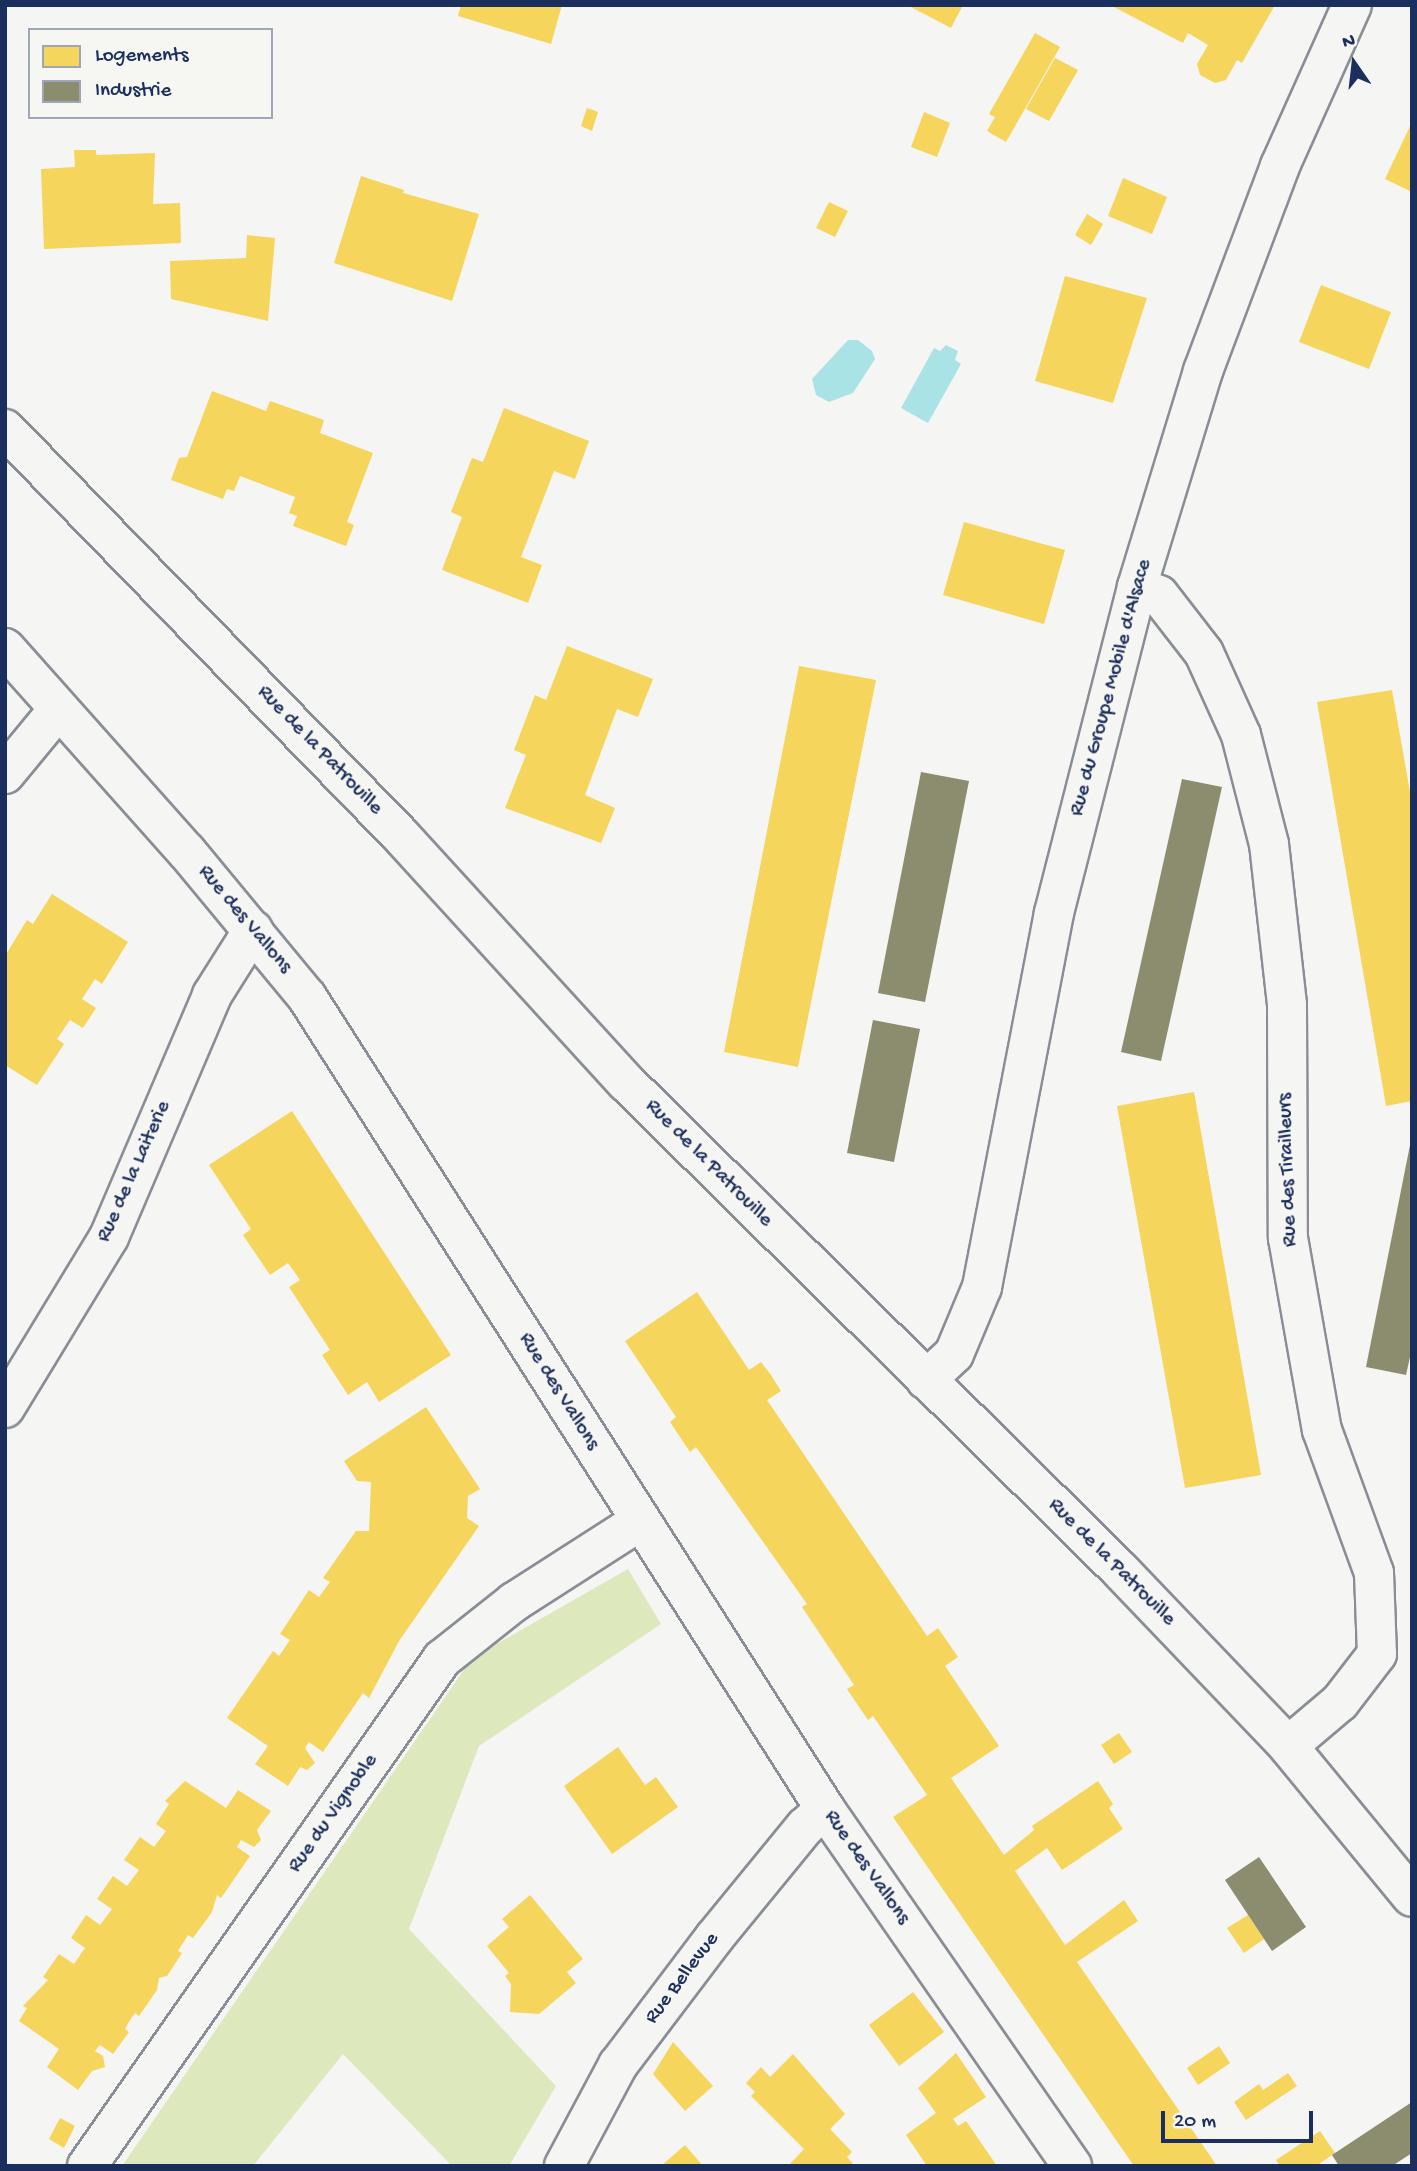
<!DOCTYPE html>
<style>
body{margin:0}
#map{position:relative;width:1417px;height:2171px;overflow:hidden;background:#f5f5f3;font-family:"Gochi Hand",sans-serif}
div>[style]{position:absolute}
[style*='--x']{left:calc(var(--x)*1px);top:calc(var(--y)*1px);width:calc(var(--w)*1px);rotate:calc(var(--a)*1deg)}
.green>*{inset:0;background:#dee8bd}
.water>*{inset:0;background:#aae3e6}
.homes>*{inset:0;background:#f6d55c}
.industry>*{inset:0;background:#8c8c6e}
.roads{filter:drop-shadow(2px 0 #898d95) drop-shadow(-2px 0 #898d95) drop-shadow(0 2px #898d95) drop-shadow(0 -2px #898d95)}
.street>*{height:38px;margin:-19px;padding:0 19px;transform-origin:19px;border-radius:19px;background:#f5f5f3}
.secondary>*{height:38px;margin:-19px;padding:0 19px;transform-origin:19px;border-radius:19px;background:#f5f5f3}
span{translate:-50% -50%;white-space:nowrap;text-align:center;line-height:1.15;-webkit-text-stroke:7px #f6f6f2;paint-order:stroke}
.street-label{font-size:21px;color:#1b2f5e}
.frame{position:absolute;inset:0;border:7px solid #1b2f5e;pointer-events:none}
.legend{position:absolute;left:28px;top:28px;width:245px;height:91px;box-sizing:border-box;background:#f6f6f2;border:2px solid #9ea6b7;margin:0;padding:9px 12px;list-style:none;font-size:21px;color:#1b2f5e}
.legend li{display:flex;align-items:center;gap:14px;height:35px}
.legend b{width:35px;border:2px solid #9ea6b7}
.north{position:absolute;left:1319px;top:28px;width:70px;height:70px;-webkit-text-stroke:5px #f6f6f2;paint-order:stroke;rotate:346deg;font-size:19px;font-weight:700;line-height:28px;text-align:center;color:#1b2f5e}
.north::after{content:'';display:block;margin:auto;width:24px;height:32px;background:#1b2f5e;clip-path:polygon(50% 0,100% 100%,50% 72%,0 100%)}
.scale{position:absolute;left:1161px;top:2111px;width:152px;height:32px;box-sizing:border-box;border:4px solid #1b2f5e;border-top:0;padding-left:9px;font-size:21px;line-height:24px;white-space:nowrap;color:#1b2f5e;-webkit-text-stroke:5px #f6f6f2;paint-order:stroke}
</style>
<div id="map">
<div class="green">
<div style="clip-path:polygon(628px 1569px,661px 1624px,479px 1746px,409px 1929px,556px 2086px,509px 2166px,452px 2166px,343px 2054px,253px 2166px,122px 2166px,472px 1658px)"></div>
</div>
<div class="water">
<div style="clip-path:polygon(848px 340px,858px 340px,872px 351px,875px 359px,853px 393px,829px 402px,816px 395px,812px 379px)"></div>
<div style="clip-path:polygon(946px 345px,958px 351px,955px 360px,961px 364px,928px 423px,901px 408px,934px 348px,940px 351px)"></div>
</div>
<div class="homes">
<div style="clip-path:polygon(461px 5px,562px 5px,551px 44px,458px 16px)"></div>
<div style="clip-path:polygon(907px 5px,963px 5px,951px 28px)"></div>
<div style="clip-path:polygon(1110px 5px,1275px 5px,1242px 63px,1237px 60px,1226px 80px,1215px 83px,1200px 75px,1197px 64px,1208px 45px,1188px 33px,1183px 43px)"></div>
<div style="clip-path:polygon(1035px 33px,1060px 47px,1006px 142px,987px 131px,995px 117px,989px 114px)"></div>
<div style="clip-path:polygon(1055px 58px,1078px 70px,1049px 121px,1026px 109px)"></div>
<div style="clip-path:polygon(587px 108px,598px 112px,592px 131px,581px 126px)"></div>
<div style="clip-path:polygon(924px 112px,950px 123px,937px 157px,911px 147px)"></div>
<div style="clip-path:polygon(1412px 122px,1412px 192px,1385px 179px)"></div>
<div style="clip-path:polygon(74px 150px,96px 150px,96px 155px,155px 153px,153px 204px,180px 203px,181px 243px,44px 249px,41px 169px,75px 167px)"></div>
<div style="clip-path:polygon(361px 176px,404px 190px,403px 193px,479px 214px,452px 301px,334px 263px)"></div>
<div style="clip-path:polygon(1123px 178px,1167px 197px,1152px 234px,1108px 216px)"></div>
<div style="clip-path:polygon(829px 202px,848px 211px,835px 237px,816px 228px)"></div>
<div style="clip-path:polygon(1087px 214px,1103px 224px,1091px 245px,1075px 235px)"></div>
<div style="clip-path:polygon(247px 235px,275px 238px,268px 321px,171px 299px,170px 261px,246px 258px)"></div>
<div style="clip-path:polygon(1065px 276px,1147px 298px,1113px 403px,1035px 381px)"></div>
<div style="clip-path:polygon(1321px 285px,1391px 312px,1369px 369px,1299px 342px)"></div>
<div style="clip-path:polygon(212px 391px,266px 411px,270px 401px,324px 420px,320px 433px,373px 453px,347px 522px,354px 525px,346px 546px,293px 526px,297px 516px,289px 513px,295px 497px,240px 476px,234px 491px,227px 489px,223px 499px,171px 480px,179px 458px,187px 457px)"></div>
<div style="clip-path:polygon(504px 408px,589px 441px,575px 479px,554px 471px,521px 557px,542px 565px,528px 603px,442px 570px,462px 517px,451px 512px,472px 458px,483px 462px)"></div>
<div style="clip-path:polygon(964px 522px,1065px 550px,1044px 624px,943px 595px)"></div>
<div style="clip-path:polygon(567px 646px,653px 679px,638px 717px,617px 709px,585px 795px,615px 808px,601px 843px,505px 808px,526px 755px,514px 750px,535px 695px,546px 700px)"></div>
<div style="clip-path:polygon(799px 666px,876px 680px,798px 1067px,724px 1052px)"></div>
<div style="clip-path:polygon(1392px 690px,1412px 803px,1412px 1101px,1386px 1106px,1317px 702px)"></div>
<div style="clip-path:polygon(52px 894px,128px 942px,102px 984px,95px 979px,82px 999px,96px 1008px,83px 1028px,70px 1020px,57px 1039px,64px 1044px,37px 1085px,5px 1065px,5px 956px,27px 920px,33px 924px)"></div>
<div style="clip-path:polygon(1194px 1092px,1261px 1475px,1185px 1488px,1117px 1106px)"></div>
<div style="clip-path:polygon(292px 1111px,451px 1355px,379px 1402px,367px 1382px,348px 1395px,322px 1355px,330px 1350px,289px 1287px,300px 1280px,288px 1263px,270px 1275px,243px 1235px,251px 1229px,209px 1165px)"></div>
<div style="clip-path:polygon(697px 1292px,749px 1370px,761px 1362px,771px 1375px,781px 1391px,767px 1400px,927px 1636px,938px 1628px,958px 1657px,945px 1666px,999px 1746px,951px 1778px,1004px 1855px,1034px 1830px,1032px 1826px,1098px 1781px,1113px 1804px,1109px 1808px,1123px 1829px,1062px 1870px,1047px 1848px,1015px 1871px,1065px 1945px,1124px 1900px,1138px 1921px,1077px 1962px,1217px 2166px,1134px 2166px,893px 1817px,927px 1795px,873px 1716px,868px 1720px,847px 1689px,854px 1685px,802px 1607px,807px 1604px,696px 1447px,690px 1452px,670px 1422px,676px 1417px,625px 1341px)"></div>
<div style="clip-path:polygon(426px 1407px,480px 1489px,468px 1496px,467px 1518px,479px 1526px,399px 1641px,369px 1698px,363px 1693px,323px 1752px,309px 1742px,305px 1748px,315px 1763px,307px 1770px,300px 1767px,288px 1786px,255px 1764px,268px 1746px,227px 1718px,273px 1651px,279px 1656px,290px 1640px,280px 1634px,309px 1590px,319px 1597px,330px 1582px,323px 1578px,356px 1531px,369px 1531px,371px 1482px,357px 1481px,344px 1461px)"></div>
<div style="clip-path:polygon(1119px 1733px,1132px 1752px,1114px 1764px,1101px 1745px)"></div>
<div style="clip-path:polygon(618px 1747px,645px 1785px,656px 1777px,678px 1807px,612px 1854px,564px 1786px)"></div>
<div style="clip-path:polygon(185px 1781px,226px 1808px,238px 1790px,271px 1811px,257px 1830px,261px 1840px,254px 1847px,241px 1840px,237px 1847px,250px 1856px,221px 1898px,217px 1895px,212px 1912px,193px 1938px,188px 1935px,178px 1951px,182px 1953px,167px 1976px,159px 1978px,157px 1990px,139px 2016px,135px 2013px,130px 2020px,125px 2029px,129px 2032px,113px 2054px,100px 2045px,95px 2051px,103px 2056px,105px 2067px,92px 2071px,78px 2090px,47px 2067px,59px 2049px,19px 2021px,27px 2008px,23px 2006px,48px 1980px,43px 1977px,59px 1954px,74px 1964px,85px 1948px,71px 1938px,86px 1915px,100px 1925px,112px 1909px,97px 1899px,113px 1876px,127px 1886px,139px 1870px,124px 1860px,140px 1837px,154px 1847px,166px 1831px,156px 1824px,169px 1804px,165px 1801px)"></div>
<div style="clip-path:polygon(530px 1895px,583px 1959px,567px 1972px,576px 1983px,539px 2014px,510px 2012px,511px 1984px,505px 1976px,509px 1973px,487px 1946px,509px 1927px,502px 1919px)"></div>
<div style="clip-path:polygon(1248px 1915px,1264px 1939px,1244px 1953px,1227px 1928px)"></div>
<div style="clip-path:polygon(913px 1992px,944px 2032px,899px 2066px,869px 2025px)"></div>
<div style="clip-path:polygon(673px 2042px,713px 2086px,685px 2111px,653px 2074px)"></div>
<div style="clip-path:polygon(1219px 2046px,1230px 2063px,1198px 2085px,1187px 2068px)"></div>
<div style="clip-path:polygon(956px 2053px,986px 2097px,953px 2119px,958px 2126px,966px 2121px,997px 2166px,927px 2166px,906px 2135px,936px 2113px,918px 2088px)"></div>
<div style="clip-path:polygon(793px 2054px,845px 2114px,830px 2129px,852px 2152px,847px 2157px,855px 2166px,788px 2166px,804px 2149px,751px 2096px,755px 2092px,746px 2083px,761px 2067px,770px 2077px)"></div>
<div style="clip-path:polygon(1288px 2073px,1297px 2086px,1246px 2120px,1234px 2102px,1259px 2084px,1263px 2090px)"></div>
<div style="clip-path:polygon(60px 2118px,75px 2126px,64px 2148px,49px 2139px)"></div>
<div style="clip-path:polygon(1320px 2131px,1335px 2153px,1316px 2166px,1280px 2166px,1276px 2160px)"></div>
<div style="clip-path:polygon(685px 2145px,703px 2166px,661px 2166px)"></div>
</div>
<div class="industry">
<div style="clip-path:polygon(921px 772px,969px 781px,925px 1002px,878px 993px)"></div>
<div style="clip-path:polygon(1182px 779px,1222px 787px,1161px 1061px,1121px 1052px)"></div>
<div style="clip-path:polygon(873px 1020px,920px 1029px,894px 1162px,847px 1153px)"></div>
<div style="clip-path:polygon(1410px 1145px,1412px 1348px,1406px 1375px,1366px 1367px)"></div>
<div style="clip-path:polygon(1259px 1857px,1306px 1927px,1272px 1951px,1225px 1880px)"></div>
<div style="clip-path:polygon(1412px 2102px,1412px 2153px,1392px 2166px,1339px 2166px,1332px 2155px)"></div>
</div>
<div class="roads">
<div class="street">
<div style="--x:1137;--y:587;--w:23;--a:20"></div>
<div style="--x:1159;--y:595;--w:73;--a:52.2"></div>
<div style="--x:1204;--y:653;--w:90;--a:65.7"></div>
<div style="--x:1241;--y:735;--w:113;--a:75.6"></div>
<div style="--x:1269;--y:844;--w:162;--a:83.6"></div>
<div style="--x:1287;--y:1005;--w:233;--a:89.8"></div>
<div style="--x:1288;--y:1238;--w:195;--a:80"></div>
<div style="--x:1322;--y:1430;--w:152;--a:70"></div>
<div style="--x:1374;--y:1573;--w:81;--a:87.9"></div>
<div style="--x:1377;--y:1654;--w:61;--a:127.6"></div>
<div style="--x:1340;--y:1702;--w:68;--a:139.8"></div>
<div style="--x:5;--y:648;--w:273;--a:48.3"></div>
<div style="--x:187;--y:852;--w:188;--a:50.4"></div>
<div style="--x:307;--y:997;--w:963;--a:57.46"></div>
<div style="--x:825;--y:1809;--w:434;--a:55.3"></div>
<div style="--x:5;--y:774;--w:82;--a:-50.5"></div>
<div style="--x:926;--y:1380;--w:38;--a:-43"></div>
<div style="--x:954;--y:1354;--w:73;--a:-67.3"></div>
<div style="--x:982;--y:1287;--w:381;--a:-79.1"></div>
<div style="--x:1054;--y:913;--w:336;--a:-75.7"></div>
<div style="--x:1137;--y:587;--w:226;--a:-73"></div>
<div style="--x:1203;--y:371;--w:219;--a:-69.4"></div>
<div style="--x:1280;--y:166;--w:176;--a:-65.9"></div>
<div style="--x:5;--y:1408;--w:200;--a:-58.7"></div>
<div style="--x:109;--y:1237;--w:263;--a:-66.9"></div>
<div style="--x:212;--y:995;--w:77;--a:-57.8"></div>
<div style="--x:87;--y:2166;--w:619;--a:-55"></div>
<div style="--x:442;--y:1659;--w:92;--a:-38.4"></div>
<div style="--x:514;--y:1602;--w:150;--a:-32.7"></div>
<div style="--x:564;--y:2166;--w:115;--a:-61.9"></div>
<div style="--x:618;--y:2065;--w:159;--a:-52.9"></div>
<div style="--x:714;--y:1938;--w:144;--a:-50.7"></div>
<div style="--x:805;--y:1827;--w:27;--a:-42"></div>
</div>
<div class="secondary">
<div style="--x:5;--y:429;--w:569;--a:45.78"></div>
<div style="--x:402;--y:837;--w:333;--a:47.6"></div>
<div style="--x:627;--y:1083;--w:694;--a:44.65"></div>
<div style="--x:1121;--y:1571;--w:242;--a:46.3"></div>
<div style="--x:1288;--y:1746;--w:195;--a:50.6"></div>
</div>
</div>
<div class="street-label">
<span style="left:1112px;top:688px;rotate:-75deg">Rue du Groupe Mobile d'Alsace</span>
<span style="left:319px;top:751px;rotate:46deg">Rue de la Patrouille</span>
<span style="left:244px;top:920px;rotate:50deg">Rue des Vallons</span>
<span style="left:708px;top:1164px;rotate:45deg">Rue de la Patrouille</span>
<span style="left:1289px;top:1170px;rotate:-92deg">Rue des Tirailleurs</span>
<span style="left:135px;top:1172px;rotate:-66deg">Rue de la Laiterie</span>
<span style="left:558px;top:1392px;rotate:58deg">Rue des Vallons</span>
<span style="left:1111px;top:1563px;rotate:45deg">Rue de la Patrouille</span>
<span style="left:334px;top:1814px;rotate:-55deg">Rue du Vignoble</span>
<span style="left:866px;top:1868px;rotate:55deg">Rue des Vallons</span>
<span style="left:683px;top:1979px;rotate:-53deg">Rue Bellevue</span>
</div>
<div class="frame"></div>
<ul class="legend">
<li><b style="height:19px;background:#f6d55c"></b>Logements</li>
<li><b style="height:19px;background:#8c8c6e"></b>Industrie</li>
</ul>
<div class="north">N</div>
<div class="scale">20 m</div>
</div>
